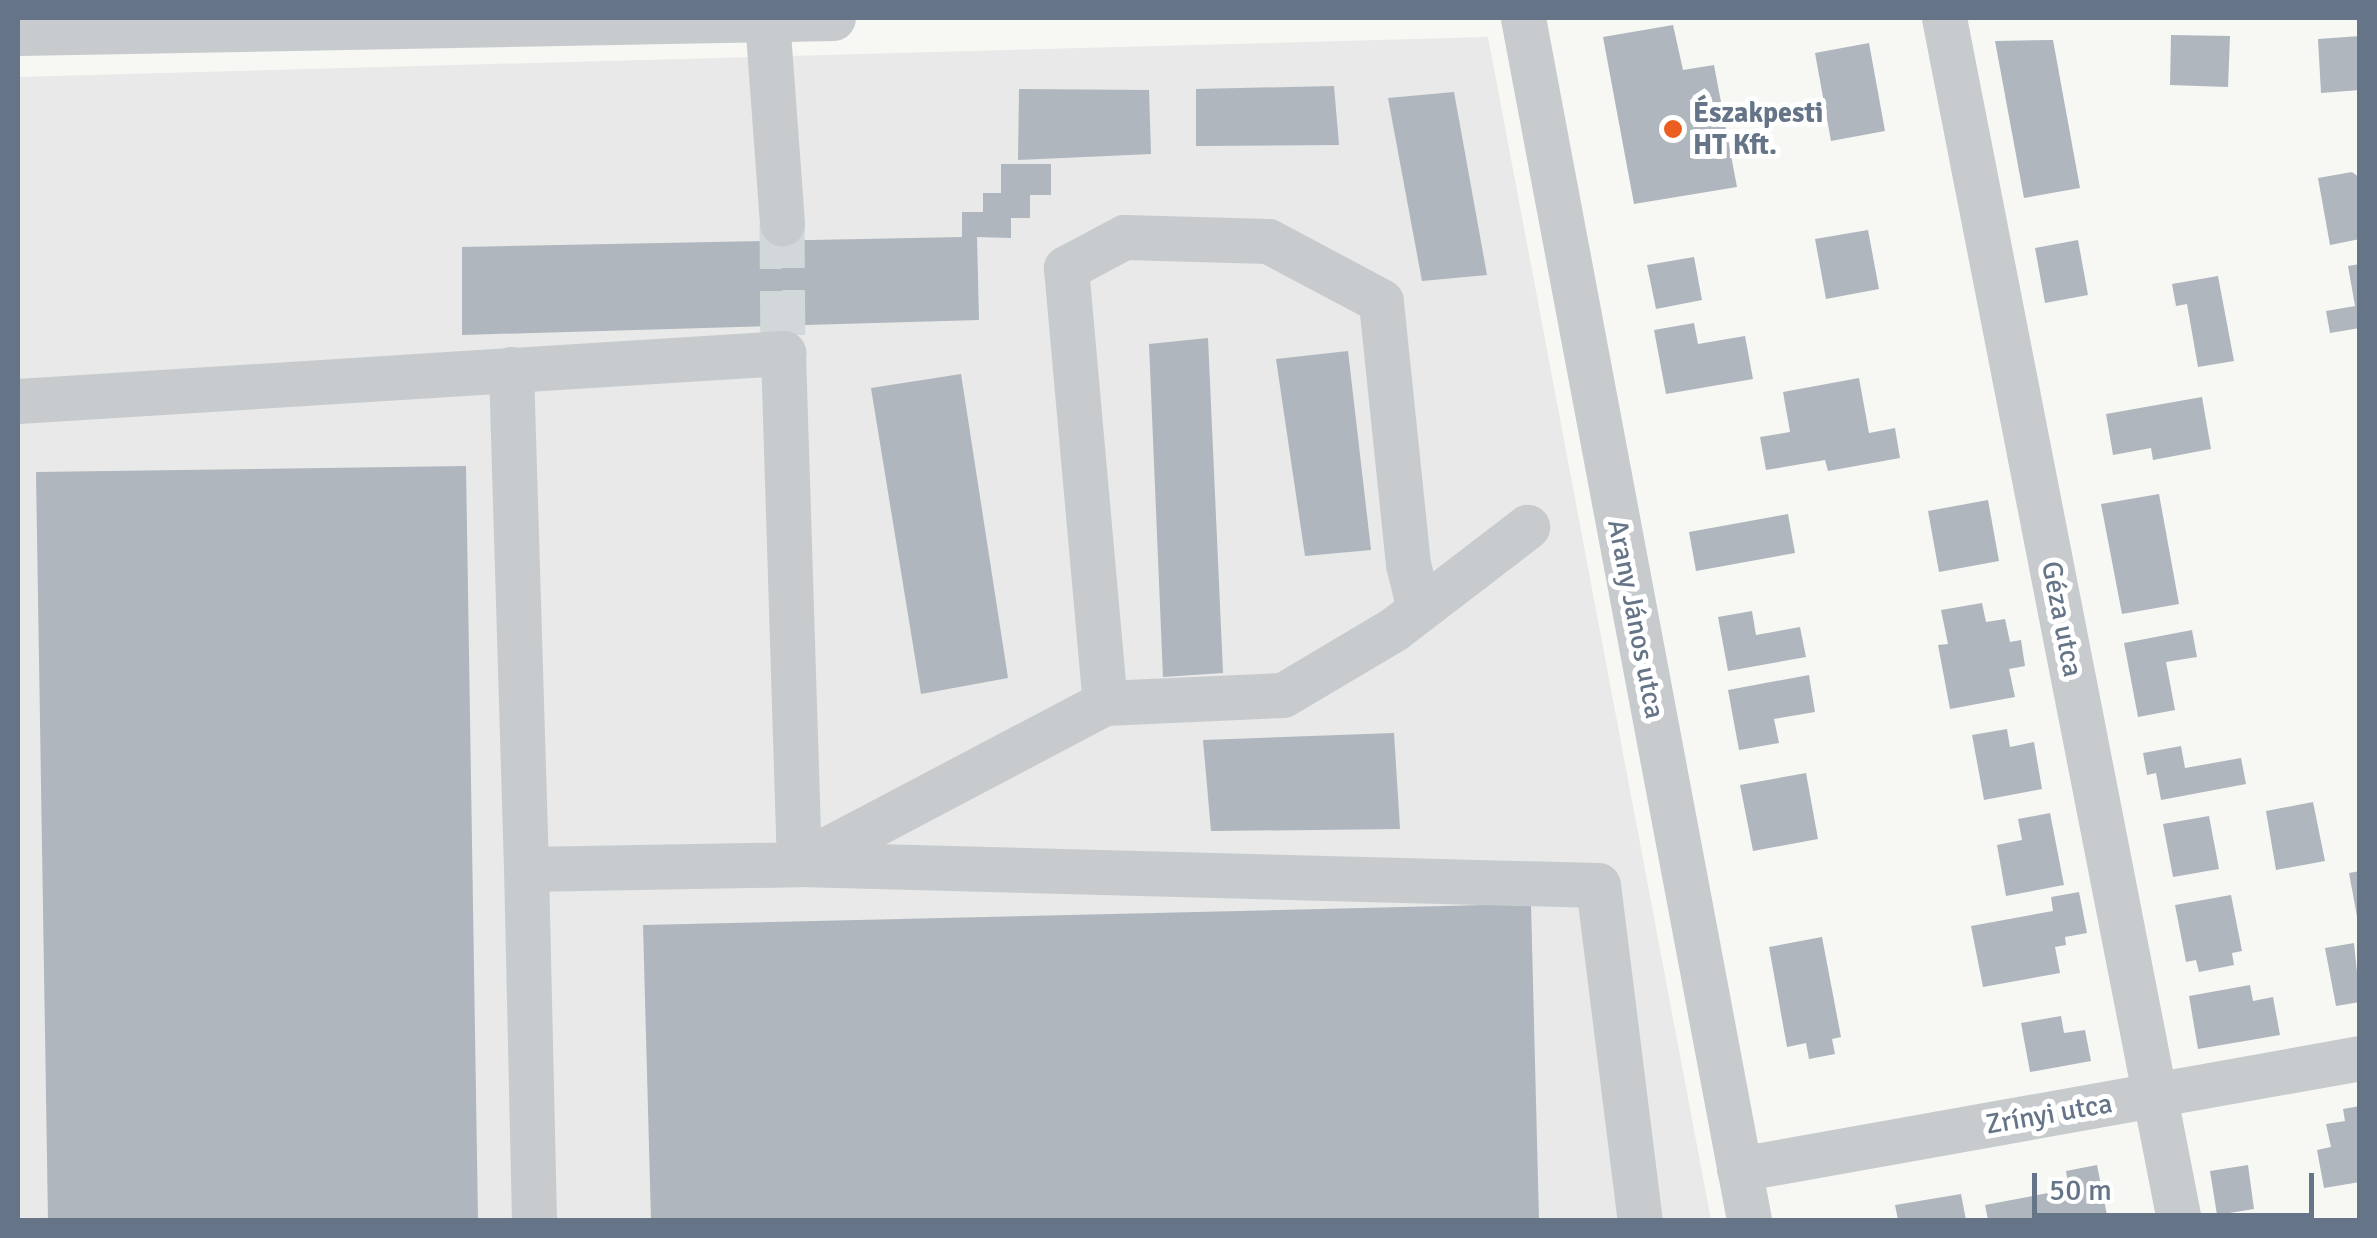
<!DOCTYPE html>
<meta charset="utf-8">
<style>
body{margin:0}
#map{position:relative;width:2377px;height:1238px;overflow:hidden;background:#f7f8f4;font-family:Signika,sans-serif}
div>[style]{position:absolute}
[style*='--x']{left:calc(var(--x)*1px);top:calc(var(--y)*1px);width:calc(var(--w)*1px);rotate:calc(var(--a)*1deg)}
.built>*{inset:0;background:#e8e9e8}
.building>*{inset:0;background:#afb6bd}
.minor-tunnel>*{height:45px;margin-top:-22.5px;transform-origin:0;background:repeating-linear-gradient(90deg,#d2d7d9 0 45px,transparent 0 67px)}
.minor>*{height:45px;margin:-22.5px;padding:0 22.5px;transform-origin:22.5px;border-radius:22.5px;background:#c7cbce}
.dots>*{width:28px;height:28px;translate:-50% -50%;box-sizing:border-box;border:5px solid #fff;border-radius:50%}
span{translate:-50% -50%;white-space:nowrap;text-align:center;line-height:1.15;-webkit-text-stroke:10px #fff;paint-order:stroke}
.poi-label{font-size:28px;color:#657587;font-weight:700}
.left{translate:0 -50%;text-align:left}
.street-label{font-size:28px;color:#657587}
.frame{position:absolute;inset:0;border:20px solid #657587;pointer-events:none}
.scale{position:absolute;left:2032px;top:1173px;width:282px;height:45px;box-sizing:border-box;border:5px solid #657587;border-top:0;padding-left:12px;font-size:30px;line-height:35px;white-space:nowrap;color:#657587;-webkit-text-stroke:8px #fff;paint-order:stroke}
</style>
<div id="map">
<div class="built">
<div style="clip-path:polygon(1488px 37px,1711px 1220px,18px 1220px,18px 77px)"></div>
</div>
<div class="building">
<div style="clip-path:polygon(1673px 25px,1683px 70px,1714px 65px,1737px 187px,1634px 204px,1603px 37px)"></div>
<div style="clip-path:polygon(2171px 35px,2230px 36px,2228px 87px,2170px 85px)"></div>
<div style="clip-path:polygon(2360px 36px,2360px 90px,2321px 93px,2318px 39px)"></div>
<div style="clip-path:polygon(2053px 40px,2080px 188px,2024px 198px,1995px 41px)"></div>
<div style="clip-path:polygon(1869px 43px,1885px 131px,1831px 141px,1815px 53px)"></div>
<div style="clip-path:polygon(1334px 86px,1339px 145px,1196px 146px,1196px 89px)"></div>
<div style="clip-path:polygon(1019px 89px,1149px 90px,1151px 154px,1018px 160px)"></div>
<div style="clip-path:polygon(1454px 92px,1487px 275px,1422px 281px,1388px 98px)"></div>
<div style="clip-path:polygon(1001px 164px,1051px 164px,1051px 195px,1030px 195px,1030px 218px,1011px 218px,1011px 238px,977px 237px,979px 320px,462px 335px,462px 247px,962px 237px,962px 212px,983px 212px,983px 193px,1001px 193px)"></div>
<div style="clip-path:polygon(2352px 172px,2360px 178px,2360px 239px,2330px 245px,2318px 178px)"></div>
<div style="clip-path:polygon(1868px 230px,1879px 289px,1826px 299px,1815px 239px)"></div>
<div style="clip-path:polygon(2078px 240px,2088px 295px,2045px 303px,2035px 248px)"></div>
<div style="clip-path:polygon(1694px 257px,1702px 300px,1656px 309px,1647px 265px)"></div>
<div style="clip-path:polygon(2360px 264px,2360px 328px,2330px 333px,2326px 311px,2355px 306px,2348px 266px)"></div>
<div style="clip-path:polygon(2218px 276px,2234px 361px,2198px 367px,2187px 304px,2176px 306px,2172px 284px)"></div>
<div style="clip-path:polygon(1694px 323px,1698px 344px,1745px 336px,1753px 379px,1666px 394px,1654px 330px)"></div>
<div style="clip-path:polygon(1208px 338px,1223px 673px,1163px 677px,1149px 344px)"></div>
<div style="clip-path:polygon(1348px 351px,1371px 550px,1305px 556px,1276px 359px)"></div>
<div style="clip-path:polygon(961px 374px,1008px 678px,921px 694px,871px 388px)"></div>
<div style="clip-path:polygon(1859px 378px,1869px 433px,1895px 428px,1900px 458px,1828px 471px,1825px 460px,1766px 470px,1760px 437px,1790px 432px,1783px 392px)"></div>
<div style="clip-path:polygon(2202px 397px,2211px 449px,2153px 460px,2151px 448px,2113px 455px,2106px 414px)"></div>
<div style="clip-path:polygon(466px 466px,478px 1220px,48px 1220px,36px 472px)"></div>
<div style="clip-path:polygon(2159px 494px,2179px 604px,2122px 614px,2101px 504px)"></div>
<div style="clip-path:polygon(1988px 500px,1999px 561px,1939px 572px,1928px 511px)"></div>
<div style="clip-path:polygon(1788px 514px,1795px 553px,1696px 571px,1689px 532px)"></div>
<div style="clip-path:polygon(1982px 603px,1986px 622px,2005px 619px,2010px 642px,2021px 640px,2025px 666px,2009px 669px,2015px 697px,1950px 709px,1938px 645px,1948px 644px,1941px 610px)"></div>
<div style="clip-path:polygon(1752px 611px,1756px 635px,1800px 627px,1806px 657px,1728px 671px,1718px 617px)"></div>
<div style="clip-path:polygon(2192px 630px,2197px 657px,2166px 662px,2175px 710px,2138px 717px,2124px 643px)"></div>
<div style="clip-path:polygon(1809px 675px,1815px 712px,1774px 719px,1779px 743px,1739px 750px,1728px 690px)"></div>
<div style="clip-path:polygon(2007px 729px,2010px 747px,2034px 742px,2042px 789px,1984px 800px,1972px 735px)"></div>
<div style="clip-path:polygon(1394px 733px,1400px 829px,1211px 831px,1203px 740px)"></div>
<div style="clip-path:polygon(2181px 746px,2185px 768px,2241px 758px,2246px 784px,2161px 800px,2156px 773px,2147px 775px,2143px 753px)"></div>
<div style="clip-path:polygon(1806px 773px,1818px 839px,1753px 851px,1740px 785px)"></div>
<div style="clip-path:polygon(2313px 802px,2325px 861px,2276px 870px,2266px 811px)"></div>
<div style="clip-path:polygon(2050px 813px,2064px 885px,2006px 896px,1997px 845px,2022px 840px,2018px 819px)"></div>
<div style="clip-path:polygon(2209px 816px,2219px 869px,2173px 877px,2163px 824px)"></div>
<div style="clip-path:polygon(2360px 871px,2360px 922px,2358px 922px,2349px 873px)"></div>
<div style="clip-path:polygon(2079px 892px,2087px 933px,2065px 937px,2066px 945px,2055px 947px,2060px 973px,1983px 987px,1971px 926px,2053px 911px,2051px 897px)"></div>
<div style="clip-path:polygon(2231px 895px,2242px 951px,2232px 953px,2234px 965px,2199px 972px,2196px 960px,2186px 962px,2175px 905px)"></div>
<div style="clip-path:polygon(1531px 904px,1539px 1220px,651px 1220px,643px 925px)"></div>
<div style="clip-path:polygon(1822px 937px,1841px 1037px,1832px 1039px,1835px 1054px,1809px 1059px,1806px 1043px,1787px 1047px,1769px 947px)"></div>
<div style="clip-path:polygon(2354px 943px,2360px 1002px,2336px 1006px,2325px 948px)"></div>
<div style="clip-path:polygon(2250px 985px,2253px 1001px,2273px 997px,2280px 1035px,2198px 1049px,2189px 996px)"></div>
<div style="clip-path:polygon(2061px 1016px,2064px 1033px,2085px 1030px,2091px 1061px,2030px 1072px,2021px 1023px)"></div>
<div style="clip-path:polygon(2360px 1106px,2360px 1182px,2324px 1188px,2317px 1150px,2331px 1147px,2326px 1124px,2345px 1121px,2343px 1109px)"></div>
<div style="clip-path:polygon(2097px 1165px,2108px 1220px,1988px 1220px,1985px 1205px,2069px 1189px,2066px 1171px)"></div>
<div style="clip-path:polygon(2248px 1165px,2254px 1209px,2217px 1215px,2210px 1171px)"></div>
<div style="clip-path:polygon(1961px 1194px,1966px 1220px,1898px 1220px,1895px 1205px)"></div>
</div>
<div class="minor-tunnel">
<div style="--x:782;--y:223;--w:130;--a:89.6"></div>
</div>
<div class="minor">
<div style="--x:1523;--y:18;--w:1223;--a:79.35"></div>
<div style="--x:1944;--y:18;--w:1225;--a:78.94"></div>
<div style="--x:767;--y:19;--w:205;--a:85.8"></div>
<div style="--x:18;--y:33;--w:815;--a:-1.05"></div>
<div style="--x:511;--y:369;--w:500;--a:88.28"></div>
<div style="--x:18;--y:401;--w:767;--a:-3.59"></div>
<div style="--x:783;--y:353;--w:511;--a:88.21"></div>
<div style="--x:799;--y:864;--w:346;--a:-27.8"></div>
<div style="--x:1419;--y:609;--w:46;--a:-103.7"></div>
<div style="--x:1408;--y:564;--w:264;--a:-95.9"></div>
<div style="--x:1381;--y:301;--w:128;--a:-152"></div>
<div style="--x:1268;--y:241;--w:144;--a:-178.4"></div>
<div style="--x:1124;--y:237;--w:66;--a:151.9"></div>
<div style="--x:1066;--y:268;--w:437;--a:84.9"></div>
<div style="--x:1105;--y:703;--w:178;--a:-2.6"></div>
<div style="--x:1283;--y:695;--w:129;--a:-30.7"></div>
<div style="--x:1394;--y:629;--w:168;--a:-37.5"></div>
<div style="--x:1739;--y:1169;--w:631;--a:-10.13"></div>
<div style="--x:534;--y:1220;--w:351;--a:-91.3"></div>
<div style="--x:526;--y:869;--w:273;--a:-1"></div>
<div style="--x:799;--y:864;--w:799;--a:1.51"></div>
<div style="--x:1598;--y:885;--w:338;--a:82.9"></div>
</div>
<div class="dots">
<div style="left:1673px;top:129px;background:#ec5e20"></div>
</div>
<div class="poi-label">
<span class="left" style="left:1693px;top:129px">Északpesti<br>HT Kft.</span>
</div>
<div class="street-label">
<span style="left:1636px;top:619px;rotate:79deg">Arany János utca</span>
<span style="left:2062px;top:619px;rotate:79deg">Géza utca</span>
<span style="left:2049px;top:1114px;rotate:-10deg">Zrínyi utca</span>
</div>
<div class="frame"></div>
<div class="scale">50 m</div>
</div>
